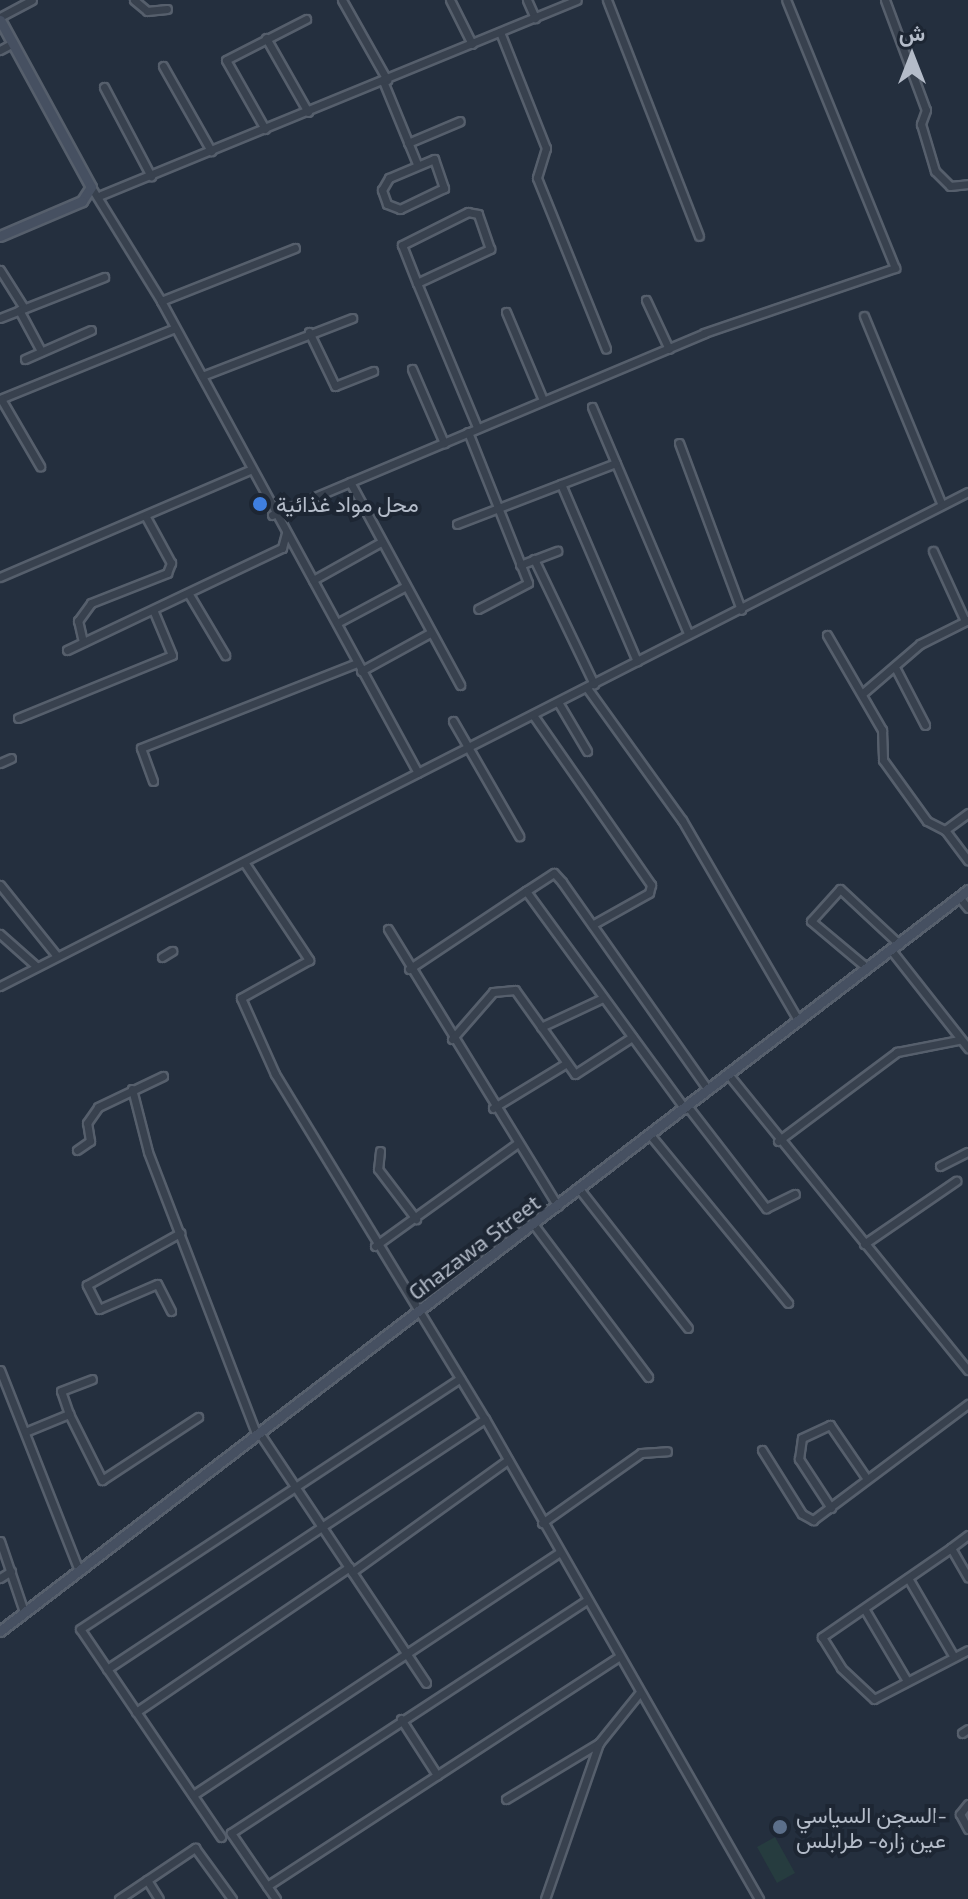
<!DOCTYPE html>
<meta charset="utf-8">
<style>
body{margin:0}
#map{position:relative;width:968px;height:1899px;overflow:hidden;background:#242f3e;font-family:"Exo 2",Vazirmatn,sans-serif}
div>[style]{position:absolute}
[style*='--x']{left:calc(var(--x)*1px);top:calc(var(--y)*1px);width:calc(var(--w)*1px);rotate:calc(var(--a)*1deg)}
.green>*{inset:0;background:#263c3f}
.roads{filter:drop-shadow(2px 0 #565f6c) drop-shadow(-2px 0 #565f6c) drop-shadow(0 2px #565f6c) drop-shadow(0 -2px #565f6c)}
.street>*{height:7px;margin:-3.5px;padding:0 3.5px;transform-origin:3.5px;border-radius:3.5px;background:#38414e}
.secondary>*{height:9px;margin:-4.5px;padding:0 4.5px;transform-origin:4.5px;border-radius:4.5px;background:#465061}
.dots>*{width:22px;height:22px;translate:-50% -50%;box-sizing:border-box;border:4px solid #1d2633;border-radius:50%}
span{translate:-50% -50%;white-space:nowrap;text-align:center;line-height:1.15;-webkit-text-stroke:8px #1d2633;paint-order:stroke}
.poi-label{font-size:22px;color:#b4bcc9}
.left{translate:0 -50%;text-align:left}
.street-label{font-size:22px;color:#b4bcc9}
.north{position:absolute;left:872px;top:16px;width:80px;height:80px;-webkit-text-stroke:6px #1d2633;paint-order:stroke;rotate:0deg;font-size:22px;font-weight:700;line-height:32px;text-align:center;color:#b4bcc9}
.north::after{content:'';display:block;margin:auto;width:28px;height:36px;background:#b4bcc9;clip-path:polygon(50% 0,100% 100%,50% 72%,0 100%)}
</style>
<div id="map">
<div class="green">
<div style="clip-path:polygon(775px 1837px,795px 1873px,777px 1883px,757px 1847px)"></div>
</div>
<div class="roads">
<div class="street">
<div style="--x:134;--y:0;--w:17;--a:40"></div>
<div style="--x:147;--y:11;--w:20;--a:-6"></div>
<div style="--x:342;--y:0;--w:92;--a:60.6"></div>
<div style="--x:450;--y:0;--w:49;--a:63.4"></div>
<div style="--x:527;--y:0;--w:20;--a:66"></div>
<div style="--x:607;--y:0;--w:253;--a:68.7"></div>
<div style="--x:885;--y:0;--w:117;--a:69.6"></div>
<div style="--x:926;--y:110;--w:15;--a:110"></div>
<div style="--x:921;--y:124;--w:49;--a:73.4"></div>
<div style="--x:935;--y:171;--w:21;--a:45"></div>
<div style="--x:950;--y:186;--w:18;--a:-6"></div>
<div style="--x:0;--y:17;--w:36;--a:-28"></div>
<div style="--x:500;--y:32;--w:125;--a:68.4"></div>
<div style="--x:546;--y:148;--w:31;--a:107"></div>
<div style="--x:537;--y:178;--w:184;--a:68"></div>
<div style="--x:266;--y:38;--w:85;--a:60.4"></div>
<div style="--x:0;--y:50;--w:15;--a:-28"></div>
<div style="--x:163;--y:66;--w:98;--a:60.5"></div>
<div style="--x:383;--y:81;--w:90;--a:67.7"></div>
<div style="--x:104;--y:87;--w:101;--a:62.2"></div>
<div style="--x:265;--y:129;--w:79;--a:-119.5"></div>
<div style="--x:226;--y:60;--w:90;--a:-27.1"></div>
<div style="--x:408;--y:143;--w:56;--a:-22.9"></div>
<div style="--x:434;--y:159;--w:31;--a:71"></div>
<div style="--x:444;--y:188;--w:49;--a:154.5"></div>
<div style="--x:400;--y:209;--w:14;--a:-159"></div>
<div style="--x:387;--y:204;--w:15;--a:-110"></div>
<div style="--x:382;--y:190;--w:14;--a:-60"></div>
<div style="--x:389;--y:178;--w:49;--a:-22.9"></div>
<div style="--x:91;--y:187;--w:134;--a:58.4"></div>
<div style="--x:161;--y:301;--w:537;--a:61.43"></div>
<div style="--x:101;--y:195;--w:514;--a:-22.28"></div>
<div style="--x:0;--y:270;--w:45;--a:57.7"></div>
<div style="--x:417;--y:283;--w:81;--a:-25"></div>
<div style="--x:490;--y:249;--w:37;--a:-109"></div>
<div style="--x:478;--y:214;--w:10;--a:-169"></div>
<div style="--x:468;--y:212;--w:74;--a:153.4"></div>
<div style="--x:402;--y:245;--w:41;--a:68.5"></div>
<div style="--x:417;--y:283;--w:156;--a:67.4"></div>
<div style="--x:646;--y:300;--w:54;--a:64.9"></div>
<div style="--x:161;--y:301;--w:144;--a:-21.6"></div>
<div style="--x:19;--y:310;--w:47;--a:61.8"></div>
<div style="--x:506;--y:312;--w:95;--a:67.2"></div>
<div style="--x:864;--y:316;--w:204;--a:67.6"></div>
<div style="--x:0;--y:318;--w:112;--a:-21.5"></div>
<div style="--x:309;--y:332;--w:60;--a:64.3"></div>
<div style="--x:335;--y:386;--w:41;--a:-21.5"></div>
<div style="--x:25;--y:359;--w:72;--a:-23.7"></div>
<div style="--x:412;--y:369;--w:81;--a:66.6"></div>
<div style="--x:202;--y:376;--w:161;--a:-21.1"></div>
<div style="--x:0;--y:399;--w:189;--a:-22.1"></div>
<div style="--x:1;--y:399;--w:78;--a:59.8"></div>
<div style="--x:592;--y:407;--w:246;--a:67"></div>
<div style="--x:468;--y:432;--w:162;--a:68.3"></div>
<div style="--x:528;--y:583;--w:56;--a:152.5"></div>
<div style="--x:679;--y:443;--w:178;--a:69.6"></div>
<div style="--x:350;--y:482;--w:231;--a:61.5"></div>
<div style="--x:561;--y:484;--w:193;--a:66.8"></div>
<div style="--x:272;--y:515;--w:469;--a:-22.8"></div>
<div style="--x:704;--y:333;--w:202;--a:-18.8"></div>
<div style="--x:895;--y:268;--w:289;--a:-112.1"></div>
<div style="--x:457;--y:524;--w:170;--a:-21"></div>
<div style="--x:933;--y:551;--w:77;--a:65.4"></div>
<div style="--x:534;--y:559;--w:139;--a:64.4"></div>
<div style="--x:520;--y:565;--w:40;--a:-21"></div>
<div style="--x:0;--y:577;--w:272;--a:-23.2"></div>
<div style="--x:313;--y:580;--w:78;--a:-29.2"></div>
<div style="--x:190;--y:596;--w:69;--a:59.3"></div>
<div style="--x:337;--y:623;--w:76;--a:-28.2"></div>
<div style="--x:827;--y:635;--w:110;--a:59.9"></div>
<div style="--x:882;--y:730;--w:30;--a:88"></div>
<div style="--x:883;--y:760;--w:75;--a:54.2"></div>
<div style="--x:927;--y:821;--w:20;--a:27"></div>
<div style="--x:945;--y:830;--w:38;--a:53"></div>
<div style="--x:83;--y:642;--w:22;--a:-103"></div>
<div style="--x:78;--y:621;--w:22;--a:-54"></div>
<div style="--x:91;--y:603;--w:82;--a:-21.5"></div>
<div style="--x:167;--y:573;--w:11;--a:-68"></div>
<div style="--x:171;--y:563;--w:52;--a:-118.5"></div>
<div style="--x:67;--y:650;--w:238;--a:-25.4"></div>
<div style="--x:282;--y:548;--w:16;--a:-75"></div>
<div style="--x:896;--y:669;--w:63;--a:62.6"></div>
<div style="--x:361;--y:671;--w:79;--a:-28.8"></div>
<div style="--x:587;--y:688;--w:163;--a:54.3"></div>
<div style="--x:682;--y:820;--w:231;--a:59.9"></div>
<div style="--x:863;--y:693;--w:75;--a:-40.7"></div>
<div style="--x:920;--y:644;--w:54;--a:-26.6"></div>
<div style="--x:558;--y:702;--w:57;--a:59.4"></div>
<div style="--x:533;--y:715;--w:207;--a:55.2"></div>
<div style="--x:651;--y:885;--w:8;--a:104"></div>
<div style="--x:649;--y:893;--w:65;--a:150.7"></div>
<div style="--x:18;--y:718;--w:166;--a:-22.2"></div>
<div style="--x:172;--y:655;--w:47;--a:-112.7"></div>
<div style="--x:453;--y:721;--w:133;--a:60.1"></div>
<div style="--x:0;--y:763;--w:12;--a:-24"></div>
<div style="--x:153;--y:781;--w:35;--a:-110"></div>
<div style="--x:141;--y:748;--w:232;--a:-21.5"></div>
<div style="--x:945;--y:830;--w:29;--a:-36"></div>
<div style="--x:244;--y:862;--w:118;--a:56.4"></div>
<div style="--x:309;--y:960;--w:78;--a:150.8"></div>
<div style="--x:241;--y:998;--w:83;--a:65.9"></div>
<div style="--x:275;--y:1074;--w:404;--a:58.7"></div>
<div style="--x:485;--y:1419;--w:553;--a:60.28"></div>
<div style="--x:0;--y:885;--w:90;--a:51.3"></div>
<div style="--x:526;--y:891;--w:33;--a:-33"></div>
<div style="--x:554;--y:873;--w:12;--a:48"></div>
<div style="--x:562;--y:882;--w:254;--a:54.9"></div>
<div style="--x:959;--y:897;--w:14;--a:51"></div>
<div style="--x:388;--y:929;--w:325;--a:58.5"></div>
<div style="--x:0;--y:934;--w:48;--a:41.6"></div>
<div style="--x:891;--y:950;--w:125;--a:51.8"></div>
<div style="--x:162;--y:957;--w:12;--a:-31"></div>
<div style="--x:867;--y:968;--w:73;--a:-140"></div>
<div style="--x:811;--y:921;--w:43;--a:-47.8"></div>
<div style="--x:840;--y:889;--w:81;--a:43"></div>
<div style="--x:409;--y:969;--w:141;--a:-33.7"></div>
<div style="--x:526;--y:891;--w:270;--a:53.9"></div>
<div style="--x:0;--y:986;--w:1087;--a:-27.04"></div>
<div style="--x:541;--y:1027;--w:68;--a:-25.1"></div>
<div style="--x:452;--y:1039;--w:62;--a:-48.9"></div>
<div style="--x:493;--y:992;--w:22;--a:-5"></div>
<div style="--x:515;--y:990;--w:103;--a:54.5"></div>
<div style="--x:575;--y:1074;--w:68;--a:-33"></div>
<div style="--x:728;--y:1074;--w:381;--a:51"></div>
<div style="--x:132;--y:1089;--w:65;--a:75.7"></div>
<div style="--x:148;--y:1152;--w:304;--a:69"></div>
<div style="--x:688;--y:1107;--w:128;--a:52.3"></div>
<div style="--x:766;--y:1208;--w:32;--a:-26"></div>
<div style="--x:493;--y:1108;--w:84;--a:-31.4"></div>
<div style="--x:651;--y:1136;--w:216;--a:50.6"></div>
<div style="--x:778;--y:1141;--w:149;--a:-36.8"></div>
<div style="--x:897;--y:1052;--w:62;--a:-11.1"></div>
<div style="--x:77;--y:1150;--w:16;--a:-35"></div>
<div style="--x:90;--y:1141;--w:18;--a:-99"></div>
<div style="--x:87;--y:1123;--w:19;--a:-55"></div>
<div style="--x:98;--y:1107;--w:72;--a:-25.5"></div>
<div style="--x:380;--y:1151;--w:18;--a:96"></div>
<div style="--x:378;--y:1169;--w:63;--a:52.8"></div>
<div style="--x:940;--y:1166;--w:31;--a:-27"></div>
<div style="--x:580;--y:1190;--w:175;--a:52"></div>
<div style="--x:534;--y:1225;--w:190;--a:53.1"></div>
<div style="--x:864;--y:1244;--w:112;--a:-34.4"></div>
<div style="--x:375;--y:1246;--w:173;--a:-35.8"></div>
<div style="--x:171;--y:1311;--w:30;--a:-117"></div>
<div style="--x:157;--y:1284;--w:63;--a:156.7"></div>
<div style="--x:99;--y:1309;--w:27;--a:-117"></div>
<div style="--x:87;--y:1285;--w:107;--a:-29.2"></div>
<div style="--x:0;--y:1370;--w:216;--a:68.5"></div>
<div style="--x:69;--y:1414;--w:74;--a:63.4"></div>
<div style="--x:102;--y:1480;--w:115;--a:-33.3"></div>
<div style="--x:25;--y:1432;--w:48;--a:-22.2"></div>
<div style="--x:69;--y:1414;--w:24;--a:-109"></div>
<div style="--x:61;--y:1391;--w:33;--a:-21"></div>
<div style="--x:260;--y:1434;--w:299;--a:56.3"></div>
<div style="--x:762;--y:1450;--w:75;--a:58"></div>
<div style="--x:802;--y:1514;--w:13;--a:29"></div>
<div style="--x:813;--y:1520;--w:194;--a:-36.8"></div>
<div style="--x:831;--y:1508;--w:59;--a:-123.1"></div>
<div style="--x:799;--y:1459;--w:21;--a:-82"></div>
<div style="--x:802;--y:1438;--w:31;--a:-25"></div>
<div style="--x:830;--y:1425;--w:65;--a:55.6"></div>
<div style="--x:542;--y:1523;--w:121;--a:-35.3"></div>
<div style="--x:641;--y:1453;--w:26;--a:-4"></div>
<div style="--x:968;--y:1535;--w:21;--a:143"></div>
<div style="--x:951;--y:1548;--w:34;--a:60"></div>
<div style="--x:0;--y:1541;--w:75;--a:71.3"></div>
<div style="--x:951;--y:1548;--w:157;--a:145.4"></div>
<div style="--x:822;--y:1637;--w:36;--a:58"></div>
<div style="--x:841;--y:1668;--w:45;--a:43.2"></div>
<div style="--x:874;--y:1699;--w:106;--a:-27.5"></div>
<div style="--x:352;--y:1572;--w:192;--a:-35.7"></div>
<div style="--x:0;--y:1578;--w:13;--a:-32"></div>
<div style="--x:908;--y:1578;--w:91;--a:59.8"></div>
<div style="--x:865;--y:1610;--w:82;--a:59.4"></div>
<div style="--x:107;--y:1669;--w:453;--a:-33.5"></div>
<div style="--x:136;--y:1712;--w:258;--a:-34.2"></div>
<div style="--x:401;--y:1719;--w:67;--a:57.3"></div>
<div style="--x:962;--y:1733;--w:7;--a:-34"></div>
<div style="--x:193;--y:1795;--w:439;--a:-33.5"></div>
<div style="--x:506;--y:1799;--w:109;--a:-31.1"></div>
<div style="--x:968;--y:1804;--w:13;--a:129"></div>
<div style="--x:960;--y:1814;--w:17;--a:62"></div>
<div style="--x:221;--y:1837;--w:251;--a:-124.1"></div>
<div style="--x:80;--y:1629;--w:455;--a:-33.4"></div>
<div style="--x:147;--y:1880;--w:22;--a:58"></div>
<div style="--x:267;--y:1886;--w:421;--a:-33.1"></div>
<div style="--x:119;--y:1899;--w:92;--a:-33.9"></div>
<div style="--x:195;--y:1848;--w:63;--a:54"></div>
<div style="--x:276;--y:1899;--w:80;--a:-124.3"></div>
<div style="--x:231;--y:1833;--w:425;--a:-33.2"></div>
<div style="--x:545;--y:1899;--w:165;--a:-70.9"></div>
<div style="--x:599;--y:1743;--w:65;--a:-51.2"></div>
</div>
<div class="secondary">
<div style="--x:0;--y:20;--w:190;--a:61.4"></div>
<div style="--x:91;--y:187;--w:17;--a:123"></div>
<div style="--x:82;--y:201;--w:89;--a:156.9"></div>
<div style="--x:0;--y:1631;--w:1219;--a:-37.43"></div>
</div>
</div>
<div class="dots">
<div style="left:260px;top:504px;background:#3f7fe0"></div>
<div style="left:780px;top:1827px;background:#5c6f8a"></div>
</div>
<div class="poi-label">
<span class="left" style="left:276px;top:504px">محل مواد غذائية</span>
<span class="left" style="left:796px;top:1827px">السجن السياسي-<br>عين زاره- طرابلس</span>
</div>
<div class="street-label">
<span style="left:474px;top:1247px;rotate:-37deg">Ghazawa Street</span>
</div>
<div class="north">ش</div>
</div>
